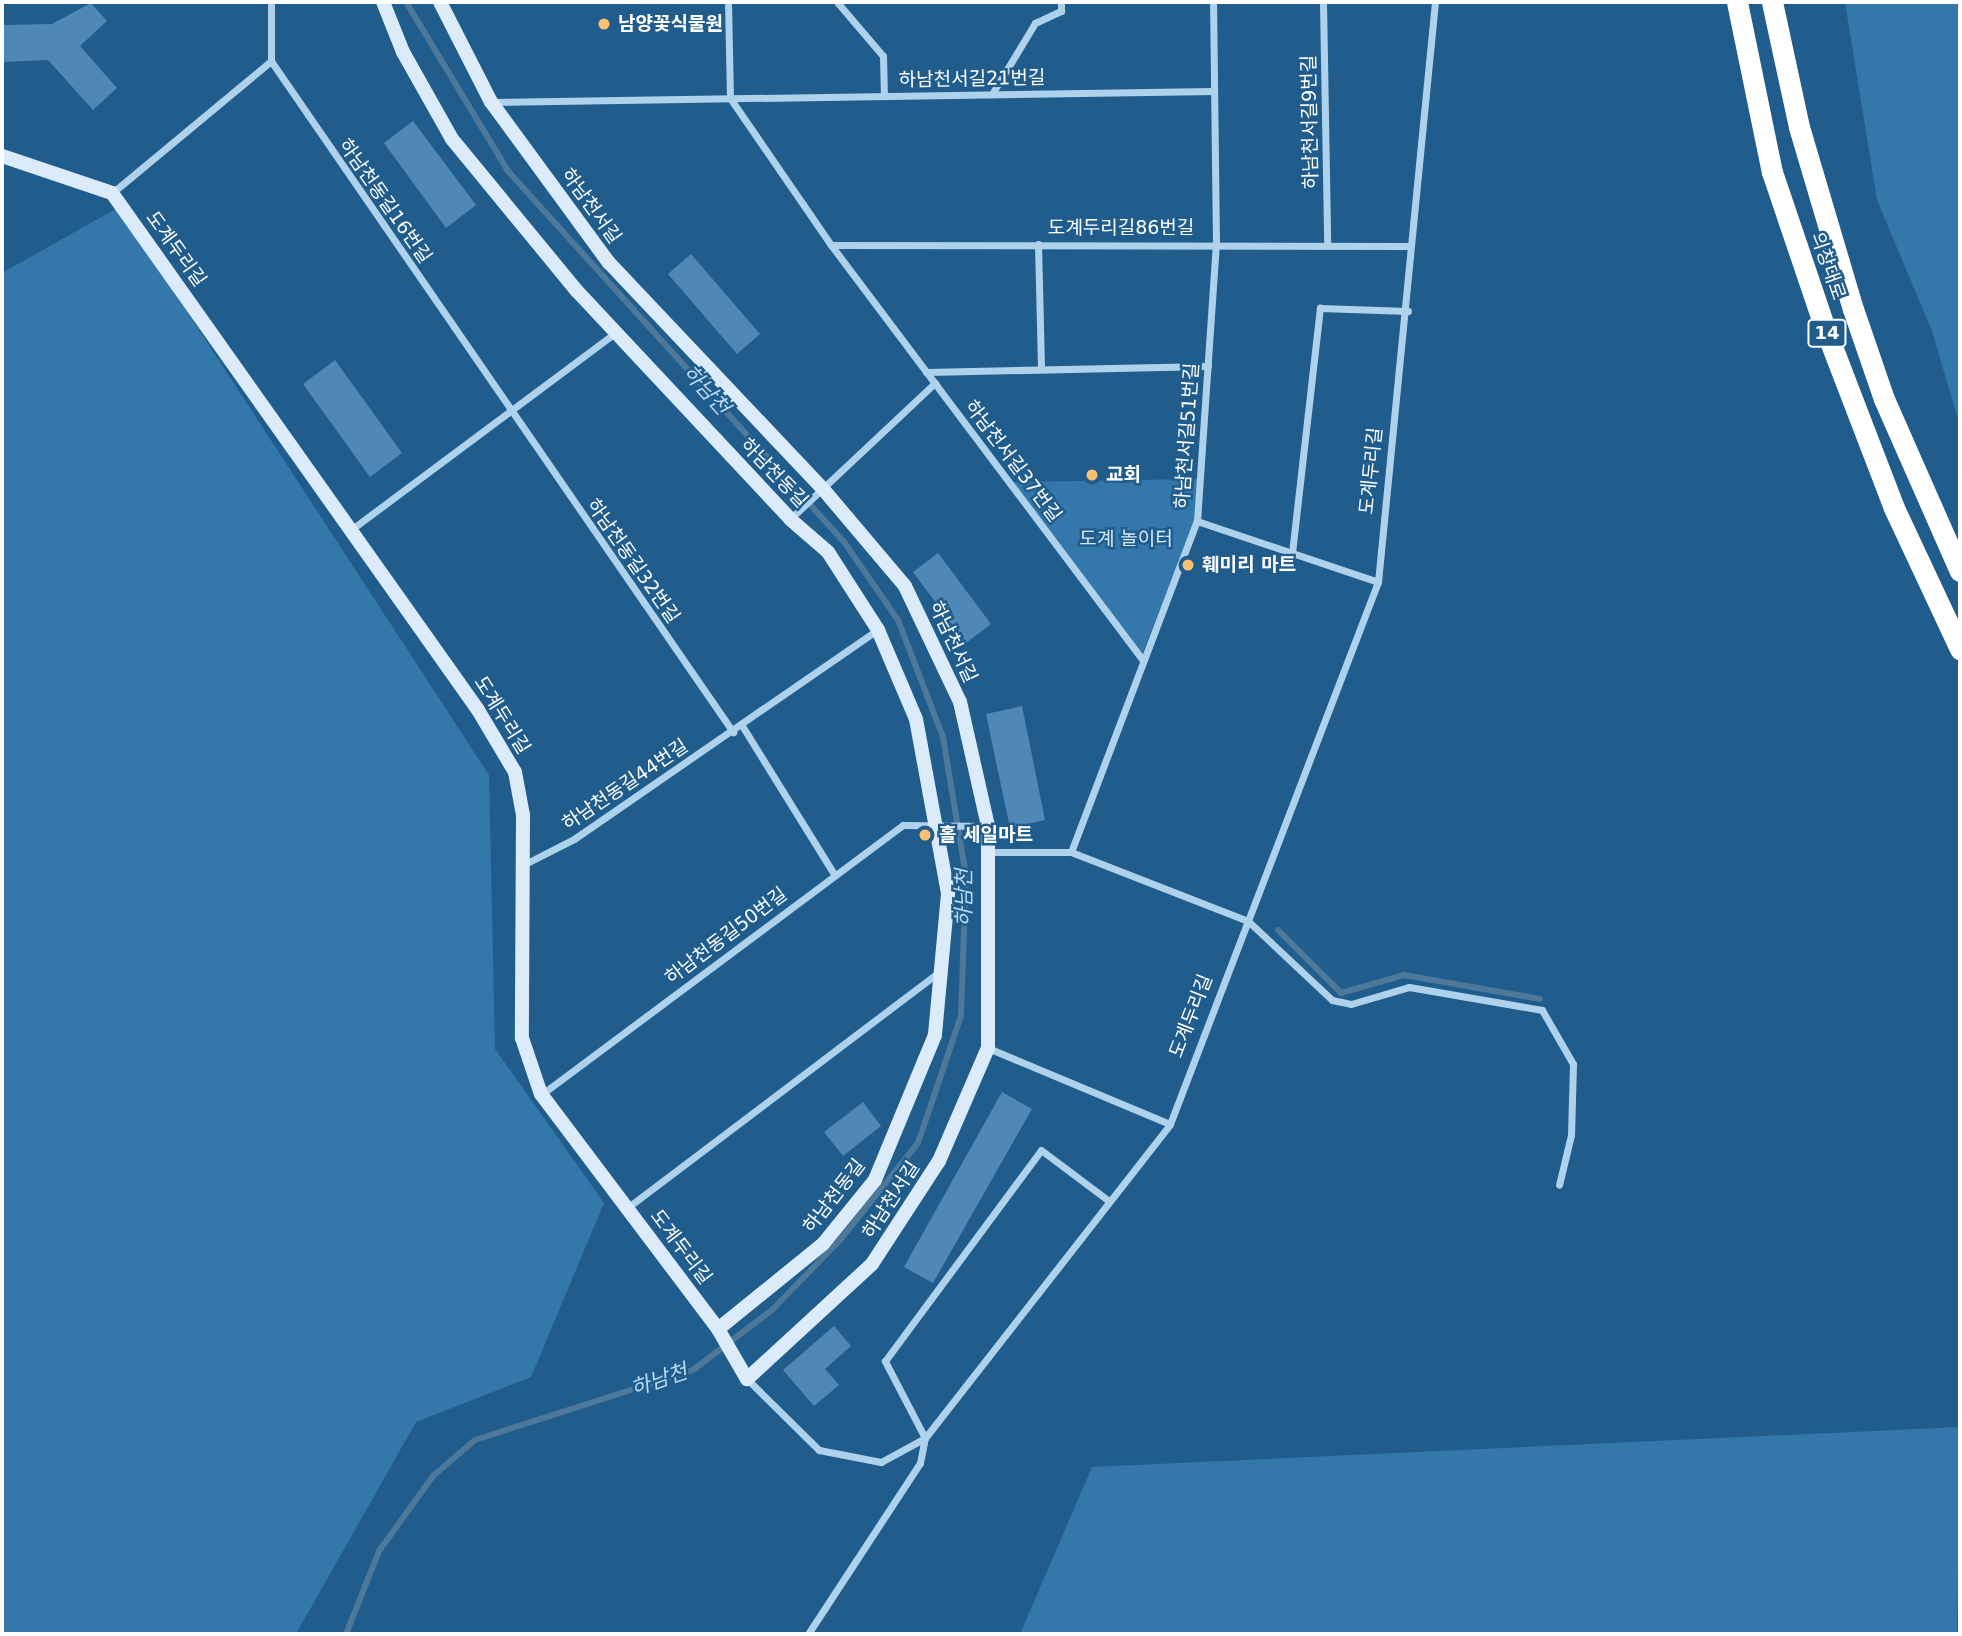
<!DOCTYPE html>
<meta charset="utf-8">
<style>
body{margin:0}
#map{position:relative;width:1962px;height:1636px;overflow:hidden;background:#205d8d;font-family:"DejaVu Sans","Noto Sans KR",sans-serif}
div>[style]{position:absolute}
[style*='--x']{left:calc(var(--x)*1px);top:calc(var(--y)*1px);width:calc(var(--w)*1px);rotate:calc(var(--a)*1deg)}
.green>*{inset:0;background:#3477ab}
.stream>*{height:6px;margin:-3px;padding:0 3px;transform-origin:3px;border-radius:3px;background:#4e789a}
.building>*{inset:0;background:#4d88b7}
.street>*{height:7px;margin:-3.5px;padding:0 3.5px;transform-origin:3.5px;border-radius:3.5px;background:#afd2ec}
.secondary>*{height:14px;margin:-7px;padding:0 7px;transform-origin:7px;border-radius:7px;background:#dbebf9}
.highway>*{height:21px;margin:-10.5px;padding:0 10.5px;transform-origin:10.5px;border-radius:10.5px;background:#fff}
.dots>*{width:19px;height:19px;translate:-50% -50%;box-sizing:border-box;border:4px solid #205d8d;border-radius:50%}
span{translate:-50% -50%;white-space:nowrap;text-align:center;line-height:1.15;-webkit-text-stroke:5px #205d8d;paint-order:stroke}
.shield-label span{padding:2px 5px;background:#205d8d;border:2px solid;border-radius:5px;-webkit-text-stroke-width:0}
.shield-label{font-size:18px;color:#fff;font-weight:700}
.poi-label{font-size:19px;color:#fff;font-weight:700}
.left{translate:0 -50%;text-align:left}
.street-label{font-size:19px;color:#fff}
.park-label{font-size:19px;color:#d4e9f9}
.water-label{font-size:21px;color:#bbdbf3;font-style:italic}
.frame{position:absolute;inset:0;border:4px solid #fff;pointer-events:none}
</style>
<div id="map">
<div class="green">
<div style="clip-path:polygon(1845px 2px,1960px 2px,1960px 426px,1932px 331px,1877px 200px)"></div>
<div style="clip-path:polygon(119px 207px,489px 775px,495px 1049px,604px 1203px,531px 1377px,416px 1422px,296px 1634px,2px 1634px,2px 273px)"></div>
<div style="clip-path:polygon(1198px 479px,1195px 521px,1142px 654px,1012px 482px)"></div>
<div style="clip-path:polygon(1960px 1427px,1957px 1634px,1020px 1634px,1092px 1467px)"></div>
</div>
<div class="stream">
<div style="--x:1278;--y:930;--w:89;--a:45"></div>
<div style="--x:1341;--y:993;--w:66;--a:-15.9"></div>
<div style="--x:1404;--y:975;--w:138;--a:10"></div>
<div style="--x:346;--y:1634;--w:89;--a:-68.3"></div>
<div style="--x:379;--y:1551;--w:92;--a:-54.2"></div>
<div style="--x:433;--y:1476;--w:55;--a:-40.6"></div>
<div style="--x:475;--y:1440;--w:229;--a:-17.8"></div>
<div style="--x:693;--y:1370;--w:99;--a:-37.2"></div>
<div style="--x:772;--y:1310;--w:98;--a:-45.8"></div>
<div style="--x:840;--y:1240;--w:124;--a:-51.2"></div>
<div style="--x:918;--y:1143;--w:134;--a:-71.3"></div>
<div style="--x:961;--y:1016;--w:140;--a:-88"></div>
<div style="--x:966;--y:876;--w:141;--a:-99.4"></div>
<div style="--x:943;--y:737;--w:125;--a:-111"></div>
<div style="--x:898;--y:620;--w:95;--a:-124.7"></div>
<div style="--x:844;--y:542;--w:501;--a:-132.17"></div>
<div style="--x:508;--y:171;--w:197;--a:-121.1"></div>
</div>
<div class="building">
<div style="clip-path:polygon(91px 3px,107px 21px,80px 46px,117px 88px,93px 110px,48px 60px,2px 62px,2px 25px,52px 24px)"></div>
<div style="clip-path:polygon(413px 121px,476px 205px,446px 228px,384px 143px)"></div>
<div style="clip-path:polygon(691px 254px,760px 334px,737px 354px,668px 274px)"></div>
<div style="clip-path:polygon(335px 360px,402px 453px,370px 477px,303px 384px)"></div>
<div style="clip-path:polygon(938px 553px,991px 624px,966px 643px,913px 572px)"></div>
<div style="clip-path:polygon(1022px 706px,1045px 820px,1010px 828px,986px 714px)"></div>
<div style="clip-path:polygon(1002px 1092px,1032px 1109px,933px 1283px,904px 1267px)"></div>
<div style="clip-path:polygon(863px 1102px,881px 1126px,843px 1156px,824px 1132px)"></div>
<div style="clip-path:polygon(834px 1326px,851px 1346px,825px 1369px,839px 1385px,814px 1406px,783px 1370px)"></div>
</div>
<div class="street">
<div style="--x:271;--y:2;--w:59;--a:90"></div>
<div style="--x:271;--y:61;--w:815;--a:55.45"></div>
<div style="--x:728;--y:2;--w:96;--a:88.8"></div>
<div style="--x:730;--y:98;--w:178;--a:55.5"></div>
<div style="--x:831;--y:245;--w:518;--a:53.09"></div>
<div style="--x:837;--y:2;--w:71;--a:49.6"></div>
<div style="--x:883;--y:56;--w:40;--a:88.6"></div>
<div style="--x:1323;--y:2;--w:240;--a:89"></div>
<div style="--x:992;--y:94;--w:83;--a:-58.8"></div>
<div style="--x:1035;--y:23;--w:29;--a:-25"></div>
<div style="--x:1061;--y:11;--w:9;--a:-90"></div>
<div style="--x:491;--y:102;--w:723;--a:-0.87"></div>
<div style="--x:112;--y:193;--w:207;--a:-39.7"></div>
<div style="--x:1038;--y:244;--w:124;--a:88.6"></div>
<div style="--x:831;--y:245;--w:580;--a:0.1"></div>
<div style="--x:926;--y:372;--w:282;--a:-1.2"></div>
<div style="--x:790;--y:519;--w:199;--a:-43.2"></div>
<div style="--x:1197;--y:521;--w:191;--a:18.6"></div>
<div style="--x:352;--y:529;--w:328;--a:-36.7"></div>
<div style="--x:1292;--y:553;--w:247;--a:-83.5"></div>
<div style="--x:1320;--y:308;--w:88;--a:2"></div>
<div style="--x:741;--y:724;--w:176;--a:58.2"></div>
<div style="--x:989;--y:852;--w:82;--a:0"></div>
<div style="--x:1071;--y:852;--w:354;--a:-69.2"></div>
<div style="--x:1197;--y:521;--w:279;--a:-86.1"></div>
<div style="--x:1216;--y:243;--w:241;--a:-90.7"></div>
<div style="--x:1071;--y:852;--w:190;--a:21.3"></div>
<div style="--x:1248;--y:921;--w:115;--a:43.2"></div>
<div style="--x:1332;--y:1000;--w:19;--a:12"></div>
<div style="--x:1351;--y:1004;--w:60;--a:-16.3"></div>
<div style="--x:1409;--y:987;--w:135;--a:9.8"></div>
<div style="--x:1542;--y:1010;--w:62;--a:60.1"></div>
<div style="--x:1573;--y:1064;--w:71;--a:91.6"></div>
<div style="--x:1571;--y:1135;--w:51;--a:103.5"></div>
<div style="--x:523;--y:865;--w:57;--a:-27"></div>
<div style="--x:574;--y:839;--w:368;--a:-34.6"></div>
<div style="--x:988;--y:1048;--w:197;--a:22.7"></div>
<div style="--x:542;--y:1094;--w:450;--a:-36.7"></div>
<div style="--x:903;--y:825;--w:85;--a:0.7"></div>
<div style="--x:627;--y:1208;--w:393;--a:-37.1"></div>
<div style="--x:747;--y:1379;--w:101;--a:44.6"></div>
<div style="--x:819;--y:1450;--w:63;--a:11"></div>
<div style="--x:881;--y:1462;--w:50;--a:-28.6"></div>
<div style="--x:925;--y:1438;--w:398;--a:-52"></div>
<div style="--x:1170;--y:1124;--w:581;--a:-69.01"></div>
<div style="--x:1378;--y:582;--w:583;--a:-84.39"></div>
<div style="--x:808;--y:1634;--w:204;--a:-56.8"></div>
<div style="--x:920;--y:1463;--w:25;--a:-79"></div>
<div style="--x:925;--y:1438;--w:87;--a:-117.5"></div>
<div style="--x:885;--y:1361;--w:262;--a:-53.5"></div>
<div style="--x:1041;--y:1150;--w:85;--a:36.9"></div>
</div>
<div class="secondary">
<div style="--x:383;--y:2;--w:54;--a:68.2"></div>
<div style="--x:403;--y:52;--w:100;--a:60.6"></div>
<div style="--x:452;--y:139;--w:197;--a:50.6"></div>
<div style="--x:577;--y:291;--w:312;--a:46.9"></div>
<div style="--x:790;--y:519;--w:50;--a:41"></div>
<div style="--x:828;--y:552;--w:93;--a:57.3"></div>
<div style="--x:878;--y:630;--w:97;--a:66.9"></div>
<div style="--x:916;--y:719;--w:178;--a:79.6"></div>
<div style="--x:948;--y:894;--w:142;--a:95.3"></div>
<div style="--x:935;--y:1035;--w:157;--a:112.5"></div>
<div style="--x:875;--y:1180;--w:82;--a:129.1"></div>
<div style="--x:823;--y:1244;--w:135;--a:141"></div>
<div style="--x:2;--y:156;--w:116;--a:18.6"></div>
<div style="--x:112;--y:193;--w:633;--a:54.7"></div>
<div style="--x:478;--y:710;--w:72;--a:59.2"></div>
<div style="--x:515;--y:772;--w:44;--a:79.5"></div>
<div style="--x:523;--y:815;--w:223;--a:90.3"></div>
<div style="--x:522;--y:1038;--w:59;--a:71.3"></div>
<div style="--x:541;--y:1094;--w:294;--a:53"></div>
<div style="--x:718;--y:1329;--w:58;--a:59.9"></div>
<div style="--x:747;--y:1379;--w:170;--a:-42.6"></div>
<div style="--x:872;--y:1264;--w:123;--a:-57"></div>
<div style="--x:939;--y:1161;--w:123;--a:-66.6"></div>
<div style="--x:988;--y:1048;--w:222;--a:-90"></div>
<div style="--x:988;--y:826;--w:127;--a:-102.7"></div>
<div style="--x:960;--y:702;--w:128;--a:-115.4"></div>
<div style="--x:905;--y:586;--w:127;--a:-130.2"></div>
<div style="--x:823;--y:489;--w:311;--a:-133.4"></div>
<div style="--x:609;--y:263;--w:200;--a:-126.2"></div>
<div style="--x:491;--y:102;--w:112;--a:-117"></div>
</div>
<div class="highway">
<div style="--x:1737;--y:2;--w:174;--a:78.4"></div>
<div style="--x:1772;--y:172;--w:159;--a:71.3"></div>
<div style="--x:1823;--y:323;--w:198;--a:69"></div>
<div style="--x:1894;--y:508;--w:156;--a:64.9"></div>
<div style="--x:1772;--y:2;--w:128;--a:77.8"></div>
<div style="--x:1799;--y:127;--w:190;--a:73.5"></div>
<div style="--x:1853;--y:309;--w:95;--a:71"></div>
<div style="--x:1884;--y:399;--w:188;--a:66.2"></div>
</div>
<div class="dots">
<div style="left:604px;top:24px;background:#f9c170"></div>
<div style="left:1092px;top:475px;background:#f9c170"></div>
<div style="left:1188px;top:565px;background:#f9c170"></div>
<div style="left:925px;top:835px;background:#f9c170"></div>
</div>
<div class="shield-label">
<span style="left:1827px;top:333px">14</span>
</div>
<div class="poi-label">
<span class="left" style="left:618px;top:24px">남양꽃식물원</span>
<span class="left" style="left:1106px;top:475px">교회</span>
<span class="left" style="left:1202px;top:565px">훼미리 마트</span>
<span class="left" style="left:939px;top:835px">홀 세일마트</span>
</div>
<div class="street-label">
<span style="left:972px;top:79px;rotate:-1deg">하남천서길21번길</span>
<span style="left:1310px;top:122px;rotate:-91deg">하남천서길9번길</span>
<span style="left:385px;top:201px;rotate:55deg">하남천동길16번길</span>
<span style="left:591px;top:206px;rotate:54deg">하남천서길</span>
<span style="left:1121px;top:228px">도계두리길86번길</span>
<span style="left:176px;top:249px;rotate:54deg">도계두리길</span>
<span style="left:1828px;top:266px;rotate:71deg">의창대로</span>
<span style="left:1187px;top:436px;rotate:-86deg">하남천서길51번길</span>
<span style="left:1013px;top:461px;rotate:53deg">하남천서길37번길</span>
<span style="left:1371px;top:471px;rotate:-84deg">도계두리길</span>
<span style="left:774px;top:473px;rotate:46deg">하남천동길</span>
<span style="left:633px;top:561px;rotate:55deg">하남천동길32번길</span>
<span style="left:953px;top:642px;rotate:65deg">하남천서길</span>
<span style="left:502px;top:715px;rotate:58deg">도계두리길</span>
<span style="left:625px;top:785px;rotate:-34deg">하남천동길44번길</span>
<span style="left:726px;top:936px;rotate:-37deg">하남천동길50번길</span>
<span style="left:1191px;top:1016px;rotate:-69deg">도계두리길</span>
<span style="left:834px;top:1196px;rotate:-52deg">하남천동길</span>
<span style="left:891px;top:1200px;rotate:-57deg">하남천서길</span>
<span style="left:681px;top:1247px;rotate:53deg">도계두리길</span>
</div>
<div class="park-label">
<span style="left:1126px;top:539px">도계 놀이터</span>
</div>
<div class="water-label">
<span style="left:706px;top:390px;rotate:48deg">하남천</span>
<span style="left:964px;top:898px;rotate:-90deg">하남천</span>
<span style="left:659px;top:1380px;rotate:-19deg">하남천</span>
</div>
<div class="frame"></div>
</div>
